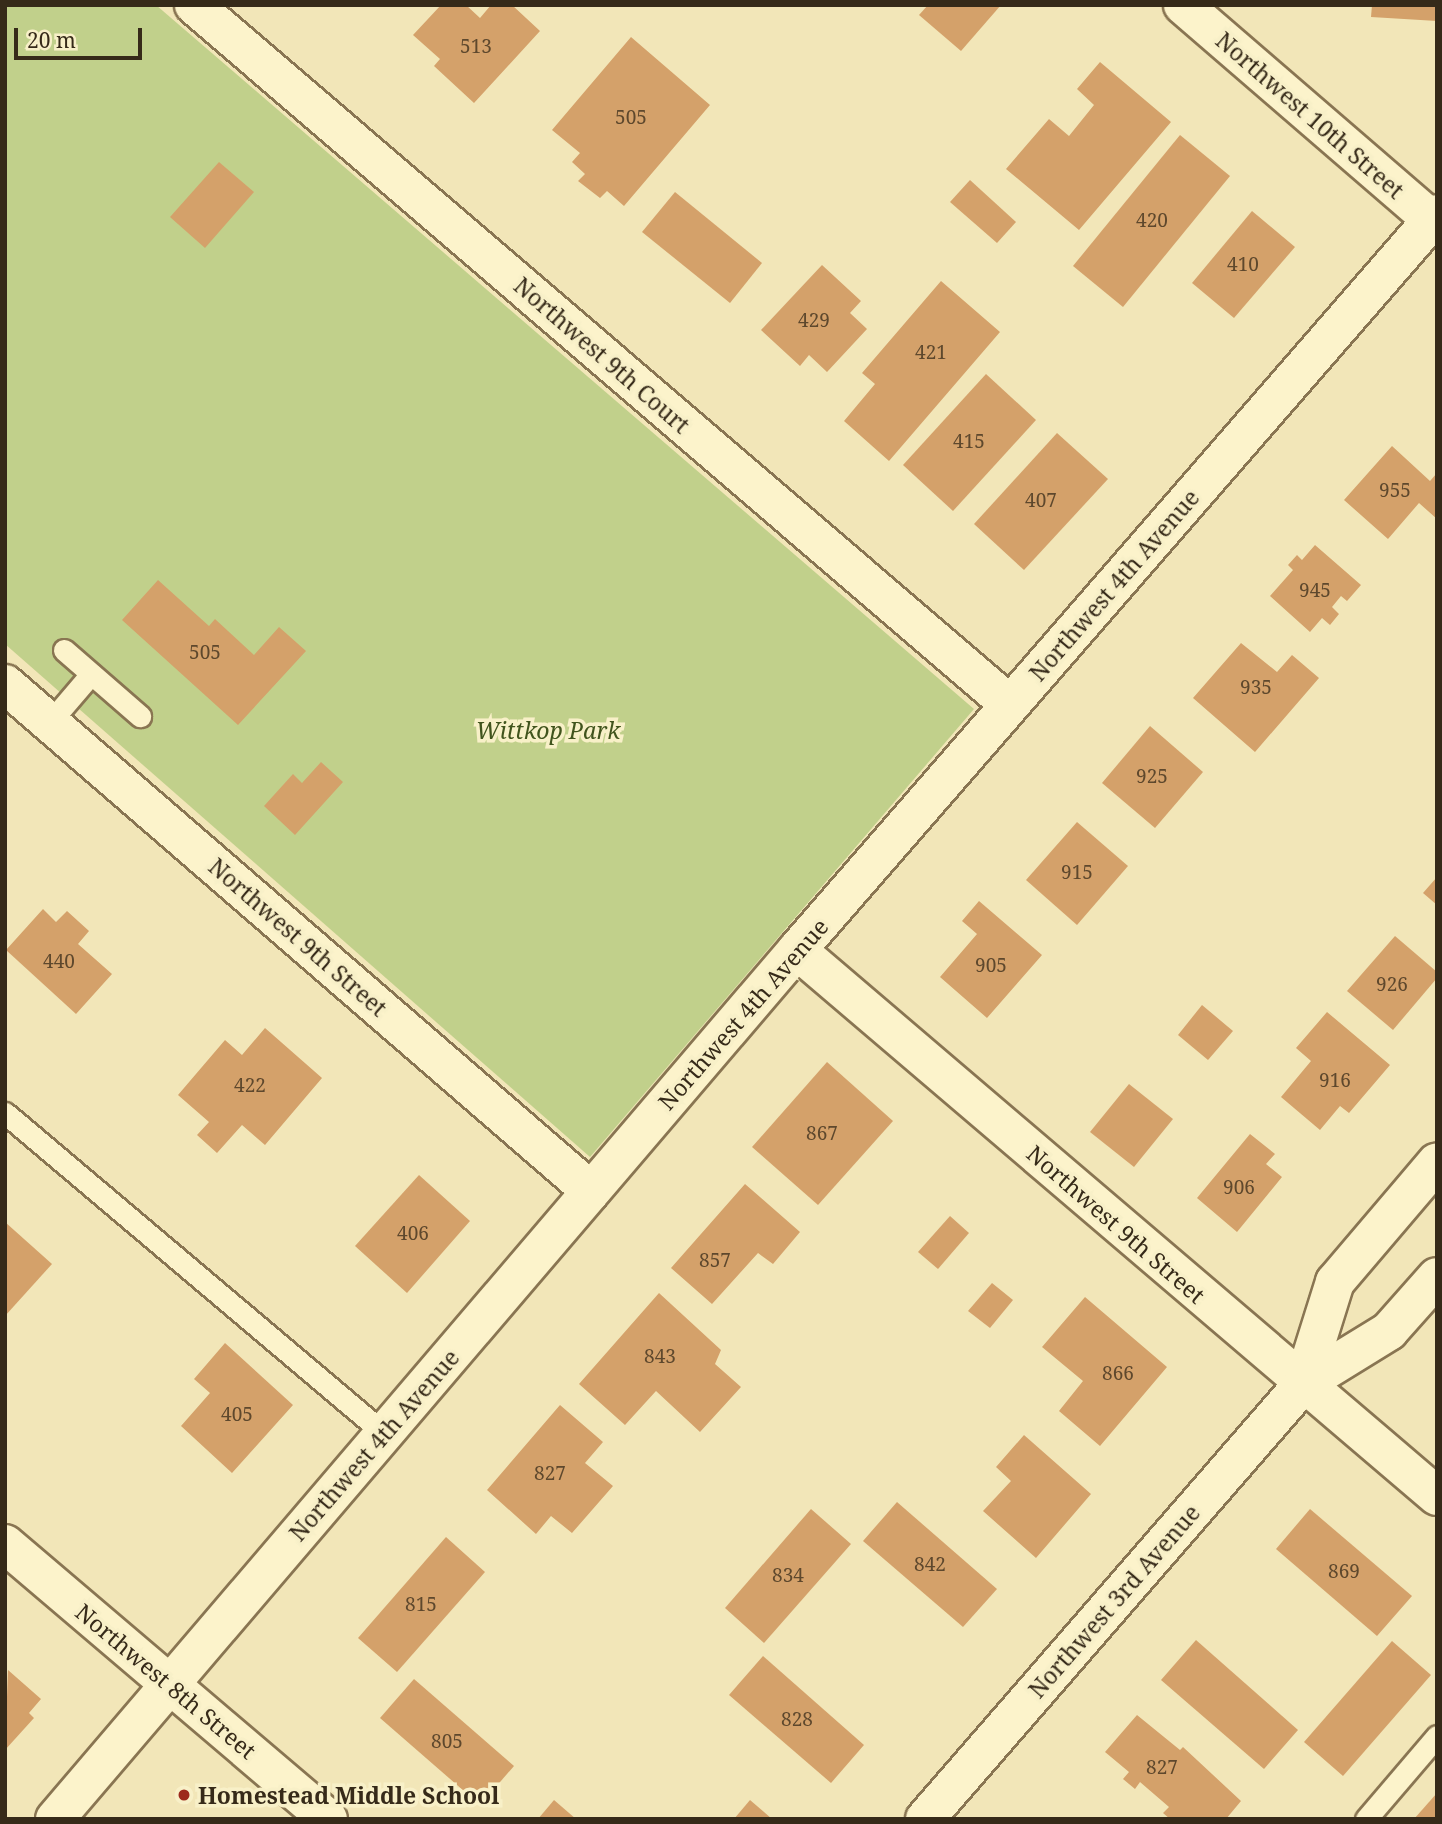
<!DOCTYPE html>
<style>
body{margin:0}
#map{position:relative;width:1442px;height:1824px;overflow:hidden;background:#f2e6b8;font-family:"Noto Serif",serif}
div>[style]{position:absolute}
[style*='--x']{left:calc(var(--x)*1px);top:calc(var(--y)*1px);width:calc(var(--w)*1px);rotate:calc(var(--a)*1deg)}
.green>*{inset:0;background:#c1d08b}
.building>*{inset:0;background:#d4a16a}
.roads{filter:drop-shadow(2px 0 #897552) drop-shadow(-2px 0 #897552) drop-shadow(0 2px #897552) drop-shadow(0 -2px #897552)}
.service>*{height:21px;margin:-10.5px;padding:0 10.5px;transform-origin:10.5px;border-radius:10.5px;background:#fcf3cb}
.minor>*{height:38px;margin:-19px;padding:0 19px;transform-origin:19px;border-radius:19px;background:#fcf3cb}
.tertiary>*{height:38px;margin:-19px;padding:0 19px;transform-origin:19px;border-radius:19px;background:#fcf3cb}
.dots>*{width:19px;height:19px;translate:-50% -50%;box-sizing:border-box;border:4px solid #f8f0c8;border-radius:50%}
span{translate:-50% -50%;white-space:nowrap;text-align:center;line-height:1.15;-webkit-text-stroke:7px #f8f0c8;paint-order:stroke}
.number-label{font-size:19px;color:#5e482d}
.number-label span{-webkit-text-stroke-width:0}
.street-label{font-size:23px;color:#362a19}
.park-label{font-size:23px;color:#41541d;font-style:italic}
.poi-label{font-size:23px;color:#362a19;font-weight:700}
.left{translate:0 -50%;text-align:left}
.frame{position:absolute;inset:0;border:7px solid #362a19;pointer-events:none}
.scale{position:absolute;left:14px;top:28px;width:128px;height:32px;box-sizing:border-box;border:4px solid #362a19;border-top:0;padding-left:9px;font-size:21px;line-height:24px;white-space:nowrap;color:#362a19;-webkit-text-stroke:5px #f8f0c8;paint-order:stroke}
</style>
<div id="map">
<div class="green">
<div style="clip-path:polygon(5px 5px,156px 5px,974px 709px,590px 1157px,5px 644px)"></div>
</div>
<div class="building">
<div style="clip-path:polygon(441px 5px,466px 5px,480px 18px,491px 5px,512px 5px,540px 31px,474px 103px,434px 66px,440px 59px,413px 35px)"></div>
<div style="clip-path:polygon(928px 5px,1001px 5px,961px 51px,919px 15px)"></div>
<div style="clip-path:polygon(1372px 5px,1437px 5px,1437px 21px,1371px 17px)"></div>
<div style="clip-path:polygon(631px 37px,710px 105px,624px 206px,607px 191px,600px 198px,578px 181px,585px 174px,572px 162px,580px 153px,552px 130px)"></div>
<div style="clip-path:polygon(1100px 62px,1171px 122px,1079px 230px,1006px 169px,1049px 119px,1069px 136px,1094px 105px,1077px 89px)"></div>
<div style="clip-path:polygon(1180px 135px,1230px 176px,1123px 307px,1073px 266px)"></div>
<div style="clip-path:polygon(219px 162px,254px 192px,205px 248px,170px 217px)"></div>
<div style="clip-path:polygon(970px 180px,1016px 222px,997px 243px,950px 202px)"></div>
<div style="clip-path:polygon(675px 192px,762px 263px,730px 303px,642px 232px)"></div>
<div style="clip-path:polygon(1252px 211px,1295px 247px,1234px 318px,1192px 283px)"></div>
<div style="clip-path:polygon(822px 265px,861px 301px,850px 313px,867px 329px,827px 372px,809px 355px,800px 366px,761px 330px)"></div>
<div style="clip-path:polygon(941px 281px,1000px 332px,889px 461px,844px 421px,875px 384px,862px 373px)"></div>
<div style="clip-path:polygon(986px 374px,1036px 420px,953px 511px,903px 465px)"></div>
<div style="clip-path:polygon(1057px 433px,1108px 479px,1024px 570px,974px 524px)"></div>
<div style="clip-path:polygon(1392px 446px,1430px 481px,1437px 473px,1437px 519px,1419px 503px,1388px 539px,1344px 500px)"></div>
<div style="clip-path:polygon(1315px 545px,1361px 585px,1347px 601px,1341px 596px,1332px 607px,1339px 614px,1330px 625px,1322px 618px,1310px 632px,1270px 596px,1293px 570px,1288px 565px,1297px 555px,1302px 560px)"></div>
<div style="clip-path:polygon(158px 580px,209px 626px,215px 619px,254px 655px,279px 627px,306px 651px,238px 725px,122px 620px)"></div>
<div style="clip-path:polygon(1241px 643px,1277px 672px,1292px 655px,1319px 678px,1255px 752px,1193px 698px)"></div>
<div style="clip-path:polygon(1150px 726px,1203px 772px,1155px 828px,1102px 783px)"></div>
<div style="clip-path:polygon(321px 762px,343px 782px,295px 835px,264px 806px,293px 774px,302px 783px)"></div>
<div style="clip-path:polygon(1077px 822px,1128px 866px,1077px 925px,1026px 880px)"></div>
<div style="clip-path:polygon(1437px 877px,1437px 905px,1423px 893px)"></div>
<div style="clip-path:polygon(979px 901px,1042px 955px,987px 1018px,940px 977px,977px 934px,962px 921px)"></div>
<div style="clip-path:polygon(43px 909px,56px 922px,67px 911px,89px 931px,78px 944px,112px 974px,76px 1014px,6px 950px)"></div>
<div style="clip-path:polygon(1395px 936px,1437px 972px,1437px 978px,1393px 1030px,1347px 991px)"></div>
<div style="clip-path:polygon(1202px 1005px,1233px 1031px,1208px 1060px,1178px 1035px)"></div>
<div style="clip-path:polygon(1327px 1012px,1390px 1065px,1349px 1113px,1340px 1106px,1320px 1130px,1281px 1097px,1311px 1061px,1296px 1048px)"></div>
<div style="clip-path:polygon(265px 1028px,322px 1078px,265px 1145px,242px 1125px,217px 1153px,197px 1135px,209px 1122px,178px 1095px,225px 1040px,242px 1055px)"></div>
<div style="clip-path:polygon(827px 1062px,893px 1121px,818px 1205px,752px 1147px)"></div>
<div style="clip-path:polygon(1129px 1084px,1173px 1119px,1134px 1167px,1090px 1132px)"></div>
<div style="clip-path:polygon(1250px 1134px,1275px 1154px,1266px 1164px,1282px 1177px,1237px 1232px,1197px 1198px)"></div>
<div style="clip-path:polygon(419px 1175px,470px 1221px,407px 1293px,355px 1246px)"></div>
<div style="clip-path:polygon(745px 1184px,800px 1232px,773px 1264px,758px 1253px,712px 1304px,671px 1268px)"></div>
<div style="clip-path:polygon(950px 1216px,969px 1233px,938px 1269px,918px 1252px)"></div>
<div style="clip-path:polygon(5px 1222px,52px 1264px,5px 1316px)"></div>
<div style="clip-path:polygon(992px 1283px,1013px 1300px,990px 1328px,968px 1311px)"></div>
<div style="clip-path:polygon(659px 1293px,721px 1350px,715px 1364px,741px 1387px,700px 1432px,656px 1391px,625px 1425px,579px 1384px)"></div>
<div style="clip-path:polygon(1085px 1297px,1167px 1367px,1100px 1446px,1059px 1411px,1083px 1381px,1042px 1347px)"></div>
<div style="clip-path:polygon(225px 1343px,293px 1405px,232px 1473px,181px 1426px,210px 1393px,194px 1379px)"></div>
<div style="clip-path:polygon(560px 1405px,603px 1442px,585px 1463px,613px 1486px,572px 1533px,551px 1516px,536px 1534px,487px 1490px)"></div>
<div style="clip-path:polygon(1024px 1435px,1091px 1494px,1036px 1558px,983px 1511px,1011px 1481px,996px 1467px)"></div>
<div style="clip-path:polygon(897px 1502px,997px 1589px,963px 1627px,863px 1541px)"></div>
<div style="clip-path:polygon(811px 1509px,851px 1544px,764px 1643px,725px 1608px)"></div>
<div style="clip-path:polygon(1310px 1509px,1412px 1596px,1377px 1636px,1276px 1549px)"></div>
<div style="clip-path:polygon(446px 1537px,485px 1572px,397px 1672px,358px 1638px)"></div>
<div style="clip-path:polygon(1196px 1640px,1298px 1730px,1264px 1769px,1161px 1680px)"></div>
<div style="clip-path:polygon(1392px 1641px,1431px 1675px,1343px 1776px,1304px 1742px)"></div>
<div style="clip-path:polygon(763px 1656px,864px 1745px,831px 1783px,729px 1695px)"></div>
<div style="clip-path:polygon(8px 1670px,41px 1699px,29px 1713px,34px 1718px,5px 1750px)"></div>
<div style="clip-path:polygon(414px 1679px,514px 1766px,480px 1805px,380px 1718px)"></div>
<div style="clip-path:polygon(1137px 1715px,1180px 1750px,1183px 1747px,1241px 1801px,1226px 1819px,1170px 1819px,1163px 1813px,1169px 1807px,1140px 1782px,1135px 1789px,1123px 1779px,1129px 1772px,1105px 1752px)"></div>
<div style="clip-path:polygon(1437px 1793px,1437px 1819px,1414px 1819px)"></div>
<div style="clip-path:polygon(554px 1800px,576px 1819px,538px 1819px)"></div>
<div style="clip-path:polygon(750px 1800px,772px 1819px,734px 1819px)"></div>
</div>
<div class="roads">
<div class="service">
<div style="--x:64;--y:650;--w:101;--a:41"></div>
<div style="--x:50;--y:722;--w:63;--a:-49.5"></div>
<div style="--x:5;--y:1113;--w:496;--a:40.2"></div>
<div style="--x:1366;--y:1819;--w:109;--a:-49.5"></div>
</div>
<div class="minor">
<div style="--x:194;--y:5;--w:1075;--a:40.62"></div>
<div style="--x:1183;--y:5;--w:335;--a:40.8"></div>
<div style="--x:5;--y:684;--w:775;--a:40.87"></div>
<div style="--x:797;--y:950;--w:841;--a:40.47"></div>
<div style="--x:1303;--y:1384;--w:107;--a:-72.6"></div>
<div style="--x:1335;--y:1282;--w:157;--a:-49.6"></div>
<div style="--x:55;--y:1819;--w:1143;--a:-49.51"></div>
<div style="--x:797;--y:950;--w:975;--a:-48.99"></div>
<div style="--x:925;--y:1819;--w:576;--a:-49.01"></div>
<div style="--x:1303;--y:1384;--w:101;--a:-31.6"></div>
<div style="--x:1389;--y:1331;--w:72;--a:-48.4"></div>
</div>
<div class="tertiary">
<div style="--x:5;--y:1544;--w:424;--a:40.4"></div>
</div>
</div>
<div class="dots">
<div style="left:184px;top:1795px;background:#9d291c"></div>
</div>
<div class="number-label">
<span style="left:476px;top:47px">513</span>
<span style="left:631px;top:118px">505</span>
<span style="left:1152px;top:221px">420</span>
<span style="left:1243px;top:265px">410</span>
<span style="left:814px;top:321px">429</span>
<span style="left:931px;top:353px">421</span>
<span style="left:969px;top:442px">415</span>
<span style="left:1395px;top:491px">955</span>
<span style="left:1041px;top:501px">407</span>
<span style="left:1315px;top:591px">945</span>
<span style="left:205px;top:653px">505</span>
<span style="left:1256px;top:688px">935</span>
<span style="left:1152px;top:777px">925</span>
<span style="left:1077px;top:873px">915</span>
<span style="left:59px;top:962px">440</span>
<span style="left:991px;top:966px">905</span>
<span style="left:1392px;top:985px">926</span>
<span style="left:1335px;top:1081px">916</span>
<span style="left:250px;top:1086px">422</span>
<span style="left:822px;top:1134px">867</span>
<span style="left:1239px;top:1188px">906</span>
<span style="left:413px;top:1234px">406</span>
<span style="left:715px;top:1261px">857</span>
<span style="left:660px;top:1357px">843</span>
<span style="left:1118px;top:1374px">866</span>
<span style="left:237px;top:1415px">405</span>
<span style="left:550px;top:1474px">827</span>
<span style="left:930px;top:1565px">842</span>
<span style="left:1344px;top:1572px">869</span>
<span style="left:788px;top:1576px">834</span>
<span style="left:421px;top:1605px">815</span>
<span style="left:797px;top:1720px">828</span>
<span style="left:447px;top:1742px">805</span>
<span style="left:1162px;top:1768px">827</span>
</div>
<div class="street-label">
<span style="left:1310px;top:115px;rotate:41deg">Northwest 10th Street</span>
<span style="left:602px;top:355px;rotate:41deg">Northwest 9th Court</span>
<span style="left:1114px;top:585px;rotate:-49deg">Northwest 4th Avenue</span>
<span style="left:298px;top:937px;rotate:41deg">Northwest 9th Street</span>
<span style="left:743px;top:1014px;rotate:-49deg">Northwest 4th Avenue</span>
<span style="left:1116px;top:1224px;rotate:41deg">Northwest 9th Street</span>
<span style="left:374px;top:1445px;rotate:-49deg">Northwest 4th Avenue</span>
<span style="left:1114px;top:1601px;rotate:-49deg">Northwest 3rd Avenue</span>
<span style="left:166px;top:1681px;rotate:40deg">Northwest 8th Street</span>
</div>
<div class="park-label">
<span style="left:548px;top:730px">Wittkop Park</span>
</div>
<div class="poi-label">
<span class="left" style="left:198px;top:1795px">Homestead Middle School</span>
</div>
<div class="frame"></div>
<div class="scale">20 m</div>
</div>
